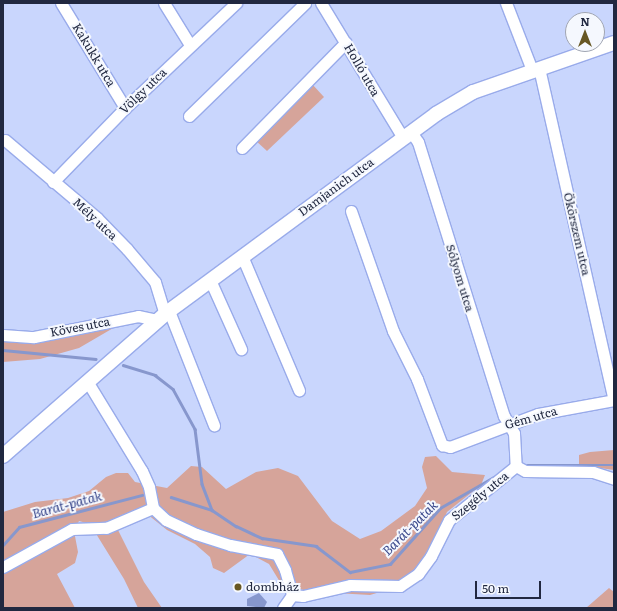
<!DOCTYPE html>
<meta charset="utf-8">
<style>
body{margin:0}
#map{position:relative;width:617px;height:611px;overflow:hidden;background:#c9d6fd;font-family:Literata,serif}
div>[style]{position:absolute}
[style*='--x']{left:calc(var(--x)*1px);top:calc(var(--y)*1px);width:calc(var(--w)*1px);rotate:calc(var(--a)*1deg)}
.green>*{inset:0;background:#d6a49a}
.water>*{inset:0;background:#8797cd}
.stream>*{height:2.5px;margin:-1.25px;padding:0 1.25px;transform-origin:1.25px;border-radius:1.25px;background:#8797cd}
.roads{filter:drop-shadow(1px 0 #99abea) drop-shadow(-1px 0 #99abea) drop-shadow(0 1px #99abea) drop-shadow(0 -1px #99abea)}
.minor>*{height:11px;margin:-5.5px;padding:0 5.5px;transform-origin:5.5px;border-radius:5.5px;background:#fff}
.major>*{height:14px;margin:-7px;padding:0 7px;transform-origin:7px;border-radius:7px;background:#fff}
.dots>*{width:11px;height:11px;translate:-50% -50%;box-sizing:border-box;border:2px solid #f5f8fe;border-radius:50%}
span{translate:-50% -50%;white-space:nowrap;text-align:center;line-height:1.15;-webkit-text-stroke:4px #f5f8fe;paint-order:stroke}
.street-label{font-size:12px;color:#212840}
.poi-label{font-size:12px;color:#212840}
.left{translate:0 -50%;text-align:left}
.water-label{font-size:13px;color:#39478b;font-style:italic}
.frame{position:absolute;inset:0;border:4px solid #212840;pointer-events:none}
.north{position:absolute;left:565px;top:12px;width:40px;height:40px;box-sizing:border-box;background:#f5f8fe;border:1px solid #a0a5b2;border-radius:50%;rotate:0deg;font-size:11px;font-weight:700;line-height:16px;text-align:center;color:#212840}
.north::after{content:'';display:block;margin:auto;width:14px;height:18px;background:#675724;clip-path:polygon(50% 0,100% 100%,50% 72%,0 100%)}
.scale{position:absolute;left:475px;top:581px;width:66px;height:18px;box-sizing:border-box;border:2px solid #212840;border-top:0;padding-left:5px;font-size:12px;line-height:14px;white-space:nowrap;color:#212840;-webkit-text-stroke:3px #f5f8fe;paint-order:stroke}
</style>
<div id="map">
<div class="green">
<div style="clip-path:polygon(312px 84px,324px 97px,267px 151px,255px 140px)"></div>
<div style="clip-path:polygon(115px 327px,79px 348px,40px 359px,3px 362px,3px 340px,33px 342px)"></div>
<div style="clip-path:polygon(614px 450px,614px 470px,579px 465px,579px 455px,590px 452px)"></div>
<div style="clip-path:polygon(436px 456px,452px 472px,485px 475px,481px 485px,447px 512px,431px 550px,400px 586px,370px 595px,318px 592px,315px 594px,280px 582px,269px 564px,250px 554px,224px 573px,213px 568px,210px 557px,195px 544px,167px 530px,142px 510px,122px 515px,114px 522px,144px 582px,162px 608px,138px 608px,124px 579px,90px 524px,79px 521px,74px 531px,78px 552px,75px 563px,57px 574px,75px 608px,3px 608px,3px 512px,35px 502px,68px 498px,89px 491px,106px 477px,116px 473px,128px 473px,135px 482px,167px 488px,191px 466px,202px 467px,226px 489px,256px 472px,278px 468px,298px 476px,332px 521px,360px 539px,381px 531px,415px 506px,427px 488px,422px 467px,425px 457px)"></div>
<div style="clip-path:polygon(609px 588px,614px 592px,614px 608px,586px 608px)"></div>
</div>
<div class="water">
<div style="clip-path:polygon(259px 593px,267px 602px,264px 608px,247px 606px,247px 599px)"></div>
</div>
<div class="stream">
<div style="--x:208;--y:274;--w:129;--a:-36.5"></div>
<div style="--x:3;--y:350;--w:93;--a:5.5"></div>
<div style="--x:123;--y:365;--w:34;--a:17"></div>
<div style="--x:155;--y:375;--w:23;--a:38"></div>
<div style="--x:173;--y:389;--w:46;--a:61.2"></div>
<div style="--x:195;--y:429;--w:55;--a:82.7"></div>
<div style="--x:202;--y:484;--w:28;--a:69"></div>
<div style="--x:523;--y:465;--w:91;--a:0"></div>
<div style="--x:171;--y:497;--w:43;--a:17.6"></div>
<div style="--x:212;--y:510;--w:29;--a:34"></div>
<div style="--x:236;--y:526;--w:29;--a:25"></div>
<div style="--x:262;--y:538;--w:55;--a:8.4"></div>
<div style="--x:316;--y:546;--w:43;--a:37.4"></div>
<div style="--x:350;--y:572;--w:41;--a:-11.3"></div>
<div style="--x:390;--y:564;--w:75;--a:-48.2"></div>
<div style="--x:440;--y:508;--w:62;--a:-29.9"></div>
<div style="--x:3;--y:545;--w:24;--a:-48"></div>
<div style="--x:19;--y:527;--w:127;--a:-14.6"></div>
</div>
<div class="roads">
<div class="minor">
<div style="--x:61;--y:3;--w:123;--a:58.6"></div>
<div style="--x:164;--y:3;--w:49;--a:58.2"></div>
<div style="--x:321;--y:3;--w:158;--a:58.7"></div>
<div style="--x:506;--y:3;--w:72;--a:68.8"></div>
<div style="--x:539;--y:68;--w:340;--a:77.3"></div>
<div style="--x:189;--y:116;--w:162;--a:-44.2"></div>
<div style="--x:411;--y:132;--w:12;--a:55"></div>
<div style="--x:418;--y:142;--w:287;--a:72.6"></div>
<div style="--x:504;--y:416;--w:20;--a:60"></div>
<div style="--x:514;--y:433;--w:33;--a:87"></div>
<div style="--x:5;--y:140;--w:121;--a:40.3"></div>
<div style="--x:97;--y:218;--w:43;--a:45.9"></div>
<div style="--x:127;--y:249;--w:43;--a:49.7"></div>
<div style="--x:155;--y:282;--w:34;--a:73"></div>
<div style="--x:242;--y:148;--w:148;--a:-45.5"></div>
<div style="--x:53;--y:182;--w:103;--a:-45.8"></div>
<div style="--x:125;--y:108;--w:153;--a:-43.4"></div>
<div style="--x:351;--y:211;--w:127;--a:70.7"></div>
<div style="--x:393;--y:331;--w:54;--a:63.4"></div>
<div style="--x:417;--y:379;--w:71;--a:69.3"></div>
<div style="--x:442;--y:445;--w:8;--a:14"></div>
<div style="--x:450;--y:447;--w:94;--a:-20.6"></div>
<div style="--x:538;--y:414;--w:77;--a:-10.4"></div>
<div style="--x:242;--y:256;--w:146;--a:67"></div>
<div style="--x:210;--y:280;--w:76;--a:65.8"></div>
<div style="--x:169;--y:311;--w:123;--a:68.5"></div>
<div style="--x:3;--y:335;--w:31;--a:4"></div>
<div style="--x:34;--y:337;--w:106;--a:-11.4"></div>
<div style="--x:138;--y:316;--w:19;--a:12"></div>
<div style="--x:87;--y:381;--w:105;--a:58.6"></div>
<div style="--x:142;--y:471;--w:17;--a:66"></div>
<div style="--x:149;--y:487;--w:21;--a:79"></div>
<div style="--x:516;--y:466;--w:10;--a:29"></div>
<div style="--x:525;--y:471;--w:68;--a:0.8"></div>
<div style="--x:593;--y:472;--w:22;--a:18"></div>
<div style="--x:153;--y:508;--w:18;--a:43"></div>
<div style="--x:166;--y:520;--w:33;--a:25"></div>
<div style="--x:196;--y:534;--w:36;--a:18"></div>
<div style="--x:230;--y:545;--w:48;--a:10.8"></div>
<div style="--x:277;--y:554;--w:18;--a:63"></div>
<div style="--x:285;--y:570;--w:26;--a:74"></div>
<div style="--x:3;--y:567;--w:79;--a:-28.8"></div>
<div style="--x:72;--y:529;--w:34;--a:-2"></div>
<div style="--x:106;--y:528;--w:51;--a:-23.1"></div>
<div style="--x:292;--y:595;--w:11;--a:5"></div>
<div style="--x:303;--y:596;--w:48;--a:-13.2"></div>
<div style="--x:350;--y:585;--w:50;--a:1.1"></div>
<div style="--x:400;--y:586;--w:22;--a:-34"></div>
<div style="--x:418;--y:574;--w:22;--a:-54"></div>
<div style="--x:431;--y:556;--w:40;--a:-63.4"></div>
<div style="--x:449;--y:520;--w:86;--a:-38.9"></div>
<div style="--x:283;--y:608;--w:16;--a:-55"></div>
</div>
<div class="major">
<div style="--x:3;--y:456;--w:215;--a:-41.2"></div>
<div style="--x:165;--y:314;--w:337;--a:-36.4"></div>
<div style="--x:436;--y:114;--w:43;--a:-30.7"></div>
<div style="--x:473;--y:92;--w:149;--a:-19.2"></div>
</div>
</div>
<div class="dots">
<div style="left:238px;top:587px;background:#675724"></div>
</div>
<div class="street-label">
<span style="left:94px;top:55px;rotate:59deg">Kakukk utca</span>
<span style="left:362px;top:70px;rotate:60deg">Holló utca</span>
<span style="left:143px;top:91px;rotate:-44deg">Völgy utca</span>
<span style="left:336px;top:187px;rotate:-36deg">Damjanich utca</span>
<span style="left:95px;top:219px;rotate:43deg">Mély utca</span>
<span style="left:577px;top:234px;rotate:77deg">Ökörszem utca</span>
<span style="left:460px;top:278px;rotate:73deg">Sólyom utca</span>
<span style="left:80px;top:327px;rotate:-11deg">Köves utca</span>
<span style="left:531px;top:418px;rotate:-16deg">Gém utca</span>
<span style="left:480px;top:496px;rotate:-39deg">Szegély utca</span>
</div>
<div class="poi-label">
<span class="left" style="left:246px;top:587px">dombház</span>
</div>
<div class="water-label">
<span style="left:67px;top:505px;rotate:-15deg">Barát-patak</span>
<span style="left:410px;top:528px;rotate:-45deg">Barát-patak</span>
</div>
<div class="frame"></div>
<div class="north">N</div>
<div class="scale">50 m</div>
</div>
